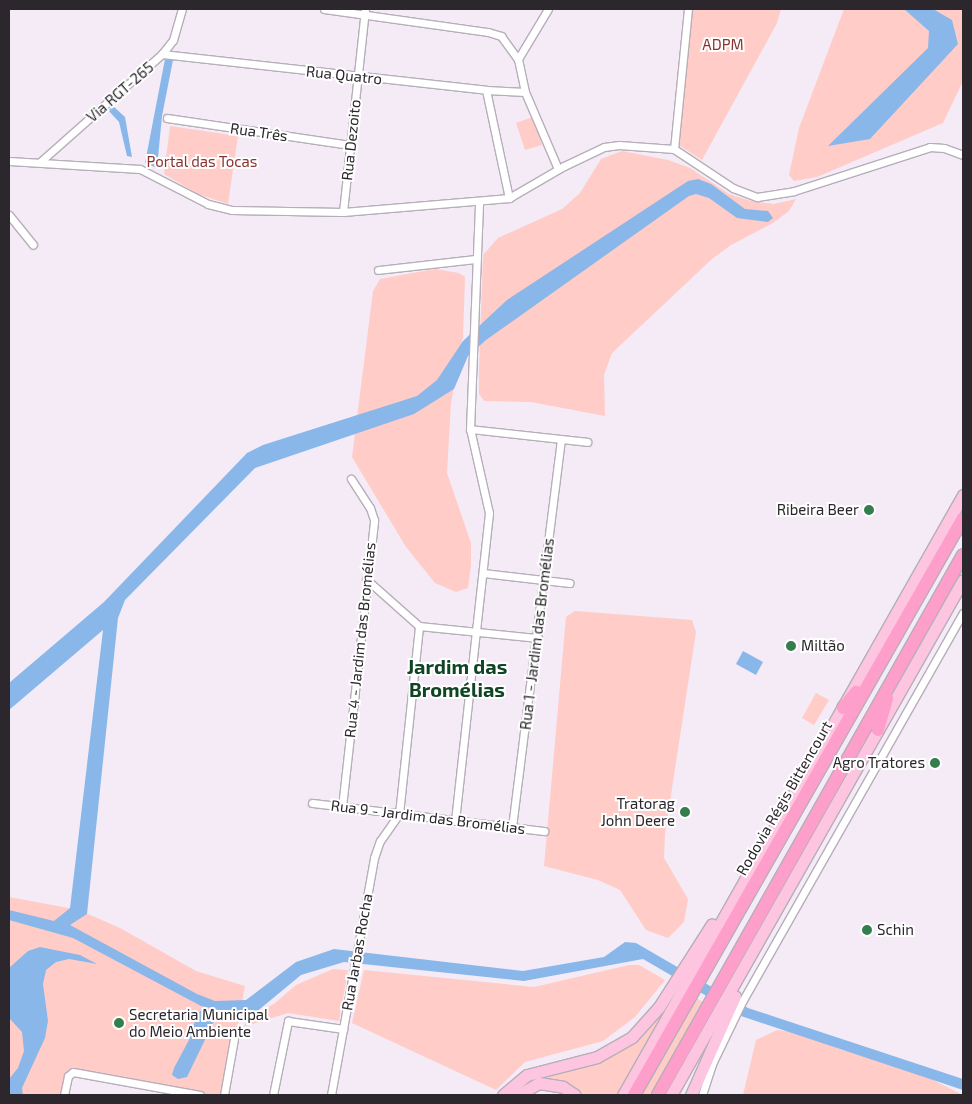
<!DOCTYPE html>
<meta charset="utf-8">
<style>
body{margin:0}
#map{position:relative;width:972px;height:1104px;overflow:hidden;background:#f4ebf7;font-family:"Exo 2",sans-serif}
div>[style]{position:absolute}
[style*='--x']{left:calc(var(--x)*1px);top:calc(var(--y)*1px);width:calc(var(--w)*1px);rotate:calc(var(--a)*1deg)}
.green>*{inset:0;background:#ffccc8}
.water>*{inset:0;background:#8ab7e9}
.roads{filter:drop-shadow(1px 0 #b6aeb9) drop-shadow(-1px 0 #b6aeb9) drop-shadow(0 1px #b6aeb9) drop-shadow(0 -1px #b6aeb9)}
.street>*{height:7px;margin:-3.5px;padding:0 3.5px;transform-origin:3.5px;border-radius:3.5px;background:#fff}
.primary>*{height:11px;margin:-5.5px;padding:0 5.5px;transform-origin:5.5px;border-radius:5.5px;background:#fec5e0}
.highway>*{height:12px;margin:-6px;padding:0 6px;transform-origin:6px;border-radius:6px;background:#fe9fcb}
.dots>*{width:14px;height:14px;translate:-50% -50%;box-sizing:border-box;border:2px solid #fff;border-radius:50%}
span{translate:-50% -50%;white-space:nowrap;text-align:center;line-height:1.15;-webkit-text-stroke:4px #fff;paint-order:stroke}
.park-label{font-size:15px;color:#883331}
.street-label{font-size:15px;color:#2b272c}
.poi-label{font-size:15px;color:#2b272c}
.right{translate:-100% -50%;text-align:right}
.left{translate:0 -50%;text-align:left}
.district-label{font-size:20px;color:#104524;font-weight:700}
.frame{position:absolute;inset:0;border:10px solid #2b272c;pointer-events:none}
</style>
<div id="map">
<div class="green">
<div style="clip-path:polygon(690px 9px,781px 9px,777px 23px,702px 160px,677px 144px)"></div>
<div style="clip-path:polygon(844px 9px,963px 9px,963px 81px,943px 123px,817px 177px,794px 181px,789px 175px,799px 128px)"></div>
<div style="clip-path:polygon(533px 117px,542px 145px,525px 150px,516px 123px)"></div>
<div style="clip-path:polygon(170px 126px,238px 136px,228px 204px,198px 194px,164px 174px)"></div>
<div style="clip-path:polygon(622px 151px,668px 160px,690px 168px,729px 194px,751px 201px,774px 204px,796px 199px,789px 211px,773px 223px,731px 245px,712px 259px,612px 353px,604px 375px,605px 416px,531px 402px,484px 401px,479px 394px,479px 370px,483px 255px,498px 238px,562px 209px,580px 193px,601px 159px)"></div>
<div style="clip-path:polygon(435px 269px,459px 273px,465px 277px,463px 337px,451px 403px,447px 473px,471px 543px,471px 565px,468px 588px,456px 592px,435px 583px,406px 547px,352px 457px,373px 291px,380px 279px)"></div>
<div style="clip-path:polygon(575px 611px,692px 620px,696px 632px,665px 834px,664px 858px,688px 899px,684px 922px,668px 938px,646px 930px,620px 890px,598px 880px,544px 866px,566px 617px)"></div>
<div style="clip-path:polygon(816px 693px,829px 700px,814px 725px,802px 718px)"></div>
<div style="clip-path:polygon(9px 897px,79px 910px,120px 928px,196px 971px,245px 986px,225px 1095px,197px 1095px,71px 1075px,67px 1095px,9px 1095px)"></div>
<div style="clip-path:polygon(629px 965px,639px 965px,665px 980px,635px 1017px,603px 1041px,525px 1062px,496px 1090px,352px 1023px,364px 970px,534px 987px)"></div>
<div style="clip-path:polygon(333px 969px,348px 970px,339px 1021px,288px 1013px,243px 1027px,249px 1019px,275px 1003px,296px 985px)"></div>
<div style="clip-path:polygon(672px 998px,617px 1095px,582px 1095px,560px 1080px,545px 1078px,594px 1064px,615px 1054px,649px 1025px)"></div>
<div style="clip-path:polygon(696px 998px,703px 1002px,651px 1095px,641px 1095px)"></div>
<div style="clip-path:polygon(777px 1030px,800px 1033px,842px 1050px,865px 1055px,931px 1079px,963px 1095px,743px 1095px,756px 1040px)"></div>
</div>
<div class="water">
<div style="clip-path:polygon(904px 9px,933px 9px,952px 20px,958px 44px,870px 139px,828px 146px,928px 48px,929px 31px)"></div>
<div style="clip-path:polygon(165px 59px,173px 60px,162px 116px,157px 168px,145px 163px)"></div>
<div style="clip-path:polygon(113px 106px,125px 117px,132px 157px,127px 156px,119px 122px,108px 110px)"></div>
<div style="clip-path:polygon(698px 179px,711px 184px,745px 209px,768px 211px,773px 218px,768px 222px,737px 218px,709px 198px,696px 194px,689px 196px,486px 340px,468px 356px,454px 389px,414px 414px,255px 468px,125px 600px,118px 618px,87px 914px,70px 925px,197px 994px,215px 1001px,246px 1000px,296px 962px,334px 949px,523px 971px,604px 957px,625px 942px,636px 943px,748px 1008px,963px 1079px,963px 1090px,741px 1016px,643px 959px,524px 981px,344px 962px,301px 975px,255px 1013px,245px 1016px,201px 1006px,73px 938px,9px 920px,9px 910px,54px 921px,70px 908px,103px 630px,9px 710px,9px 683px,104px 602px,247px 453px,263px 445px,417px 396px,437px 380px,463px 341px,507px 300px,688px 181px)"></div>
<div style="clip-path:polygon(743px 651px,763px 662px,756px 675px,736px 664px)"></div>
<div style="clip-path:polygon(40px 947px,80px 955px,97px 964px,69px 959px,56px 962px,46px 970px,43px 984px,48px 1021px,45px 1038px,22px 1088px,23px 1095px,9px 1095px,9px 1079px,18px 1068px,24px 1051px,22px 1032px,9px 1018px,9px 968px,28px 951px)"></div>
<div style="clip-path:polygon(204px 1008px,213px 1012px,215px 1019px,187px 1077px,178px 1079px,172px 1075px,174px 1068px,190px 1038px,197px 1014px)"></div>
</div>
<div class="roads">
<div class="street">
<div style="--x:324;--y:9;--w:166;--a:8"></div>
<div style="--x:488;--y:32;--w:14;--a:17"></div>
<div style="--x:501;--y:36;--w:29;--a:54"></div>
<div style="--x:518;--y:59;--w:34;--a:78"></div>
<div style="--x:525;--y:92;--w:84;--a:66.8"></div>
<div style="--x:162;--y:54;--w:326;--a:6.3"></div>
<div style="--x:486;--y:90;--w:39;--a:3"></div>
<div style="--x:518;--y:59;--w:58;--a:-59"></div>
<div style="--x:486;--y:90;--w:110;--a:78"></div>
<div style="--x:167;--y:118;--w:185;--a:8.4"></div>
<div style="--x:674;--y:149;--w:141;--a:-84.3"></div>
<div style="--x:9;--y:161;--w:131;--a:3.5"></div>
<div style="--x:140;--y:169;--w:76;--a:27.2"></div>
<div style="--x:208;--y:204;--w:25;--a:14"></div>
<div style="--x:232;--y:210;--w:111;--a:1"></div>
<div style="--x:343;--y:212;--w:167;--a:-4.8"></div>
<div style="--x:509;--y:198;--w:64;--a:-30.2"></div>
<div style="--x:564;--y:166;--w:44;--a:-25.4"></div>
<div style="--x:604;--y:147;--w:15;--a:-8"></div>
<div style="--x:619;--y:145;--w:55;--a:4.2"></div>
<div style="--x:674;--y:149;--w:71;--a:33.5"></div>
<div style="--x:733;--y:188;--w:26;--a:21"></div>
<div style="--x:757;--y:197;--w:37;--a:-9"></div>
<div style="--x:794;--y:191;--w:143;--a:-17.9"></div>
<div style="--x:930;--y:147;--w:14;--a:4"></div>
<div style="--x:944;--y:148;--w:20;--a:20"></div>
<div style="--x:40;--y:162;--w:163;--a:-41.5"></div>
<div style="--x:162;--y:54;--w:18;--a:-52"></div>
<div style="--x:173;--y:40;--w:32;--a:-74"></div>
<div style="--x:343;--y:212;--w:204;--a:-83.8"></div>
<div style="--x:9;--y:215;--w:38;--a:51"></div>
<div style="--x:378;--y:270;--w:99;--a:-6.4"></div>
<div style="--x:470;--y:429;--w:118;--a:6.3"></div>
<div style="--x:483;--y:573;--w:87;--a:6.6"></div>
<div style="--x:366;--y:579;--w:71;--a:41.6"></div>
<div style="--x:419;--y:626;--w:120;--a:5.8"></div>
<div style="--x:312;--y:803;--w:234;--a:6.9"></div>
<div style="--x:342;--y:807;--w:289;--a:-83.6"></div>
<div style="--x:374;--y:520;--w:13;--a:-108"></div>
<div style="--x:370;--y:508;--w:35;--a:-123"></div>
<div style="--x:455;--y:821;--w:310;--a:-83.7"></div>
<div style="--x:489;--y:513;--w:86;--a:-102.7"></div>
<div style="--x:470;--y:429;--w:227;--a:-87.7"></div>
<div style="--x:512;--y:827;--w:390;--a:-82.8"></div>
<div style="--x:64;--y:1095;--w:19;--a:-78"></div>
<div style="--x:68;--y:1076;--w:6;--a:-39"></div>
<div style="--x:73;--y:1072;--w:129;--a:10.3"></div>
<div style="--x:224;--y:1095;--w:57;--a:-79.9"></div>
<div style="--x:273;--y:1095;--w:76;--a:-78.5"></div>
<div style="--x:288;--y:1021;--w:56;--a:8.3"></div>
<div style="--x:331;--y:1095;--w:241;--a:-79.7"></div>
<div style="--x:374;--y:858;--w:18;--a:-71"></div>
<div style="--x:380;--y:841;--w:33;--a:-55"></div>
<div style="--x:399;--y:814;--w:189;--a:-83.9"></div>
<div style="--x:702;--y:1095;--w:33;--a:-72"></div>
<div style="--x:712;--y:1064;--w:71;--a:-64.2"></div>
<div style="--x:743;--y:1000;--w:445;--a:-60.4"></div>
</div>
<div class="primary">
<div style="--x:503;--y:1095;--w:31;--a:-40"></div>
<div style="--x:527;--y:1075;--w:72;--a:-14.4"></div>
<div style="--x:597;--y:1057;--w:40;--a:-29.7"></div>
<div style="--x:632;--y:1037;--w:40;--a:-48"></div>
<div style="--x:659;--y:1007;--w:98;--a:-57.4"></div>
<div style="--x:518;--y:1095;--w:24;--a:-30"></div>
<div style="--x:539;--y:1083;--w:24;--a:9"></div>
<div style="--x:563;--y:1087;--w:14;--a:34"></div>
<div style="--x:623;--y:1095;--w:690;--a:-60.46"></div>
<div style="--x:671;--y:1095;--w:592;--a:-60.45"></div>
<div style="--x:691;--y:1095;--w:108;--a:-66"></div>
</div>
<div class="highway">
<div style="--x:843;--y:708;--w:21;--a:-51"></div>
<div style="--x:878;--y:730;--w:33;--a:-74"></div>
<div style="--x:634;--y:1095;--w:664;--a:-60.31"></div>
<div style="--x:658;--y:1095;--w:620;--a:-60.54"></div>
</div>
</div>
<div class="dots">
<div style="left:869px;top:510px;background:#337e4c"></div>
<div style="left:791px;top:646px;background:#337e4c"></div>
<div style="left:935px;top:763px;background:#337e4c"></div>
<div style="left:685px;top:812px;background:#337e4c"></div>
<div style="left:867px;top:930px;background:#337e4c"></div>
<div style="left:119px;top:1023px;background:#337e4c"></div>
</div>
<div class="park-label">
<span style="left:723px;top:45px">ADPM</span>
<span style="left:202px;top:162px">Portal das Tocas</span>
</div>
<div class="street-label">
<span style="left:344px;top:75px;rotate:6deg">Rua Quatro</span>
<span style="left:120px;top:92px;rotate:-41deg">Via RGT-265</span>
<span style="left:259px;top:132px;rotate:8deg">Rua Três</span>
<span style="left:351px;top:140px;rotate:-84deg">Rua Dezoito</span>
<span style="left:537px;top:634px;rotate:-83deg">Rua 1 - Jardim das Bromélias</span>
<span style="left:360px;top:640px;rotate:-84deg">Rua 4 - Jardim das Bromélias</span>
<span style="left:784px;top:798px;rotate:-60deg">Rodovia Régis Bittencourt</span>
<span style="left:428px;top:817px;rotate:7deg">Rua 9 - Jardim das Bromélias</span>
<span style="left:357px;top:952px;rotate:-80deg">Rua Jarbas Rocha</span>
</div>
<div class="poi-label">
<span class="right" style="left:859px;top:510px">Ribeira Beer</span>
<span class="left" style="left:801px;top:646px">Miltão</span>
<span class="right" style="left:925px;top:763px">Agro Tratores</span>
<span class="right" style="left:675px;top:812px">Tratorag<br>John Deere</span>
<span class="left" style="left:877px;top:930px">Schin</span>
<span class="left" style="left:129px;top:1023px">Secretaria Municipal<br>do Meio Ambiente</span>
</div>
<div class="district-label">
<span style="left:457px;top:678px">Jardim das<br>Bromélias</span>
</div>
<div class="frame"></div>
</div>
